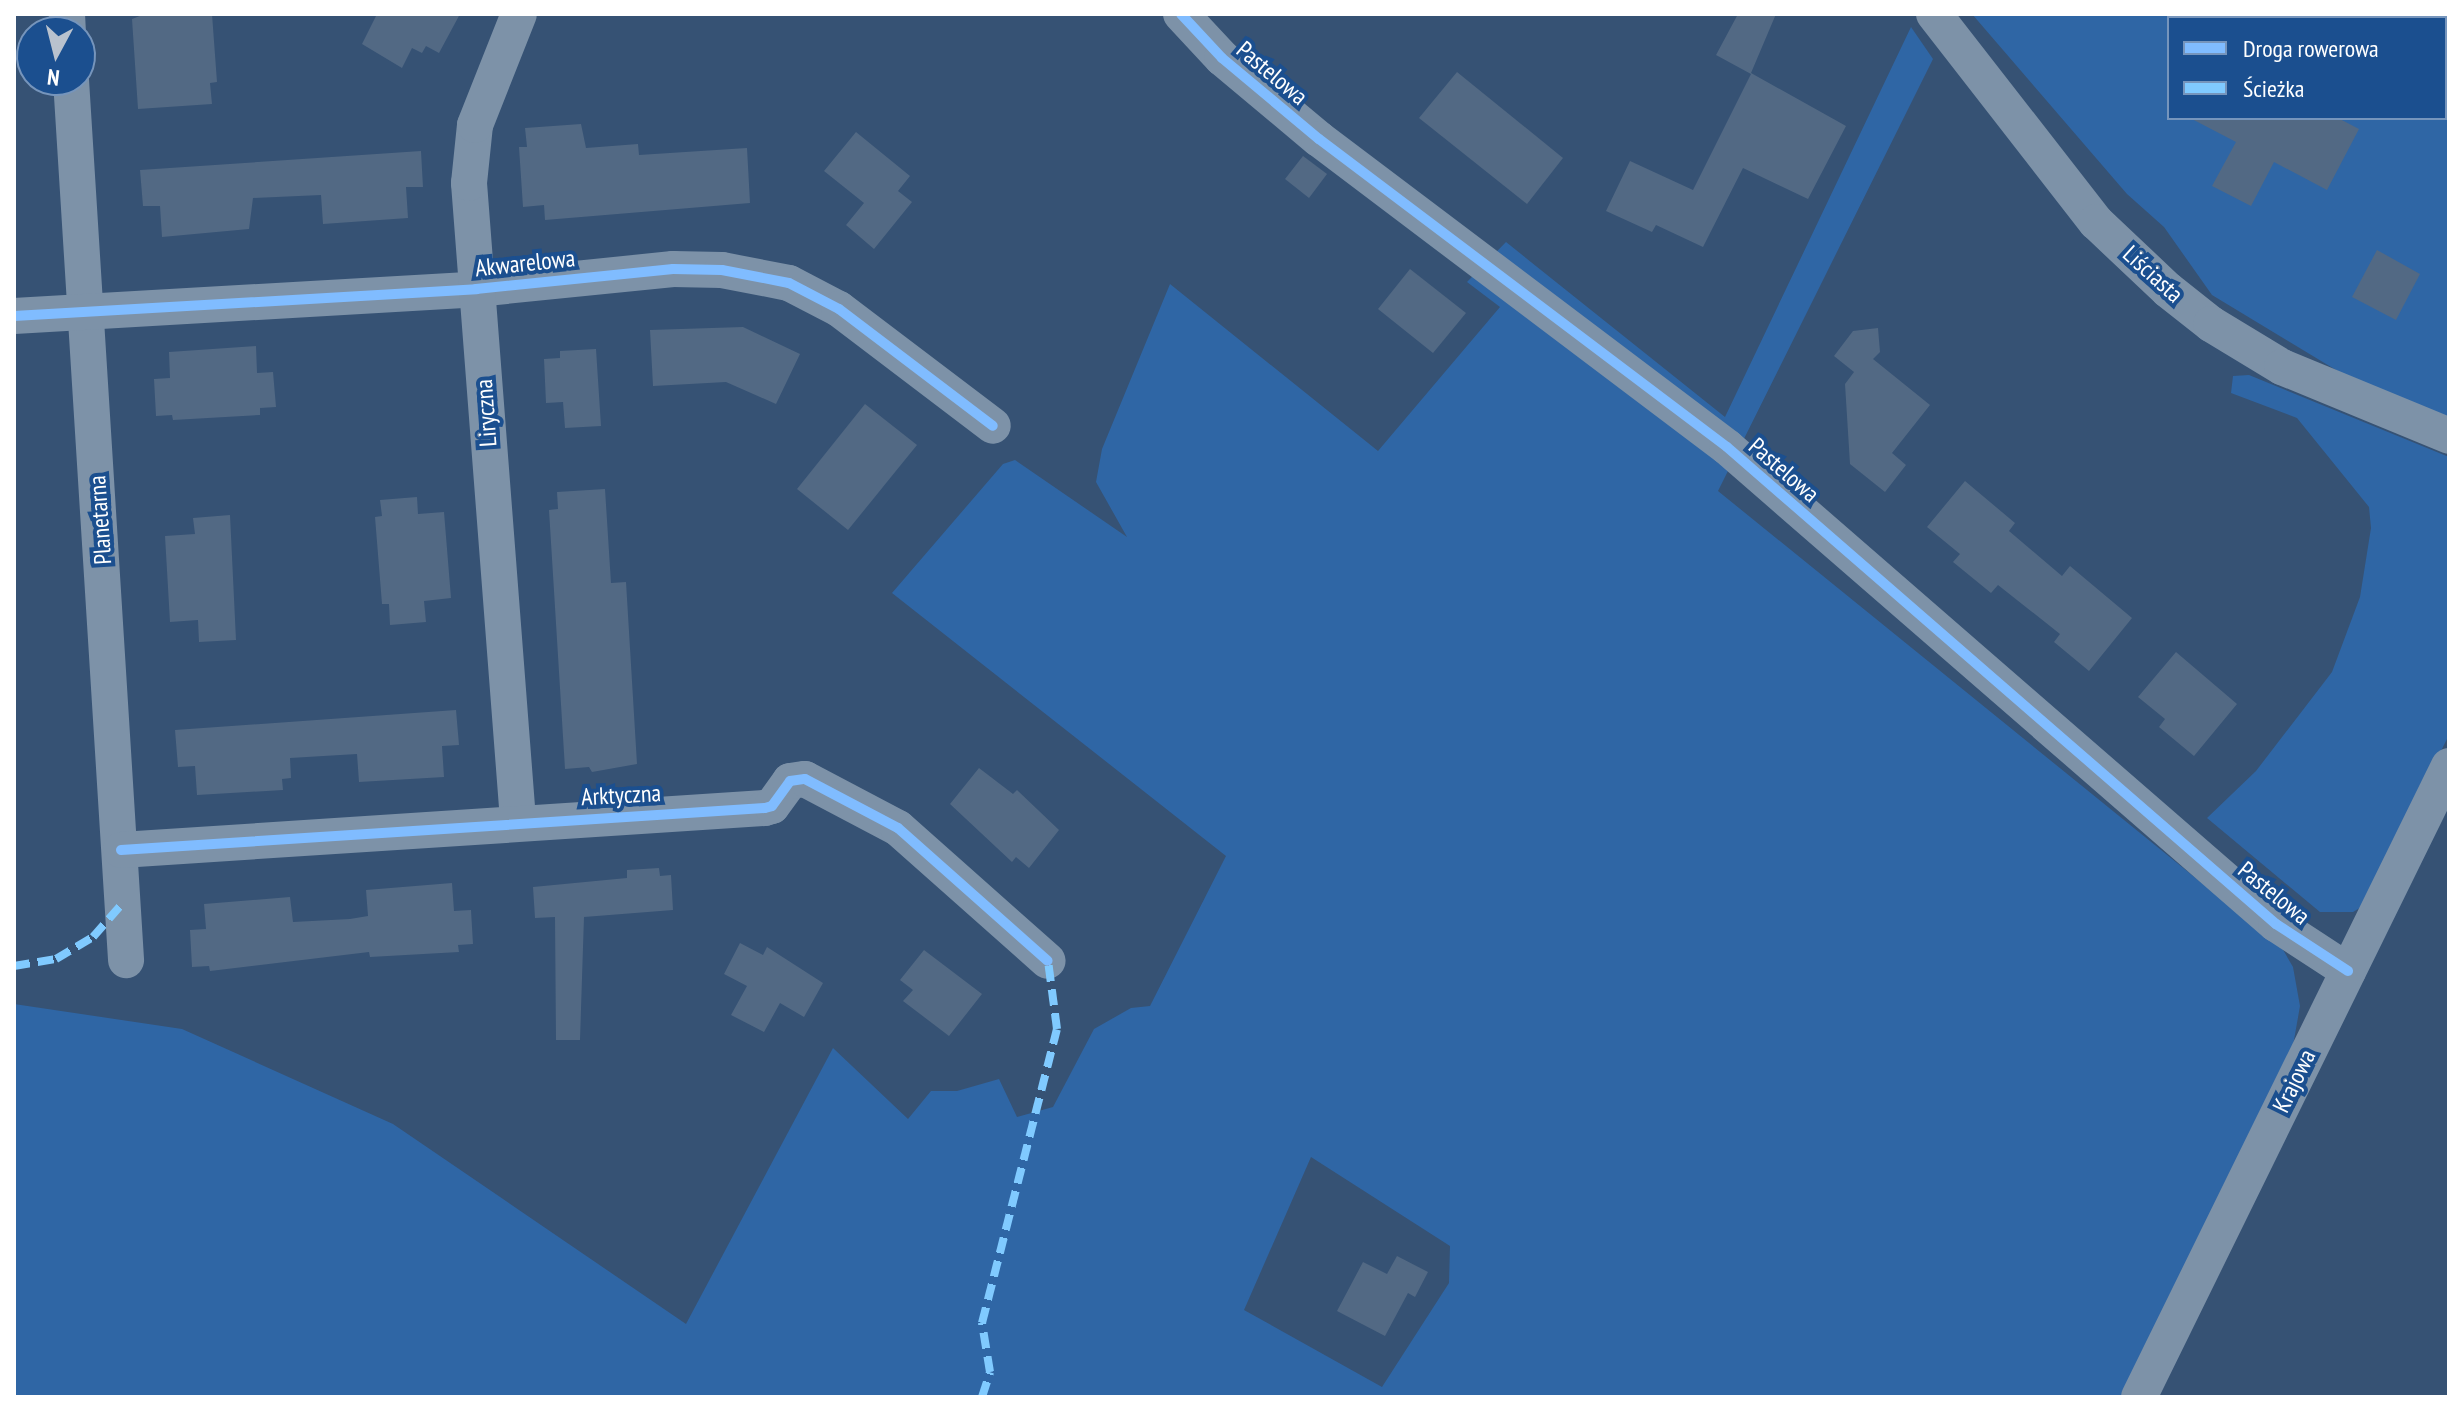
<!DOCTYPE html>
<meta charset="utf-8">
<style>
body{margin:0}
#map{position:relative;width:2463px;height:1411px;overflow:hidden;background:#365274;font-family:"PT Sans Narrow",sans-serif}
div>[style]{position:absolute}
[style*='--x']{left:calc(var(--x)*1px);top:calc(var(--y)*1px);width:calc(var(--w)*1px);rotate:calc(var(--a)*1deg)}
.green>*{inset:0;background:#2f66a5}
.building>*{inset:0;background:#526984}
.street>*{height:36px;margin:-18px;padding:0 18px;transform-origin:18px;border-radius:18px;background:#7d92a8}
.quiet>*{height:8px;margin-top:-4px;transform-origin:0;background:repeating-linear-gradient(90deg,#80caff 0 16px,transparent 0 24px)}
.cycleway>*{height:10px;margin:-5px;padding:0 5px;transform-origin:5px;border-radius:5px;background:#80bcff}
span{translate:-50% -50%;white-space:nowrap;text-align:center;line-height:1.15;-webkit-text-stroke:8px #1b4f8f;paint-order:stroke}
.street-label{font-size:24px;color:#fff}
.frame{position:absolute;inset:0;border:16px solid #fff;pointer-events:none}
.legend{position:absolute;left:2167px;top:16px;width:280px;height:104px;box-sizing:border-box;background:#1b4f8f;border:2px solid #7695bc;margin:0;padding:10px 14px;list-style:none;font-size:24px;color:#fff}
.legend li{display:flex;align-items:center;gap:16px;height:40px}
.legend b{width:40px;border:2px solid #7695bc}
.north{position:absolute;left:16px;top:16px;width:80px;height:80px;box-sizing:border-box;background:#1b4f8f;border:2px solid #7695bc;border-radius:50%;rotate:187deg;font-size:22px;font-weight:700;line-height:32px;text-align:center;color:#fff}
.north::after{content:'';display:block;margin:auto;width:28px;height:36px;background:#b9c2ce;clip-path:polygon(50% 0,100% 100%,50% 72%,0 100%)}
</style>
<div id="map">
<div class="green">
<div style="clip-path:polygon(evenodd,1972px 14px,2449px 14px,2449px 418px,2341px 373px,2212px 295px,2164px 227px,2127px 194px,1972px 14px,2169px 18px,2445px 18px,2445px 118px,2169px 118px,2169px 18px)"></div>
<div style="clip-path:polygon(evenodd,1911px 27px,1933px 59px,1718px 491px,2282px 948px,2293px 967px,2300px 1006px,2291px 1057px,2131px 1397px,14px 1397px,14px 1004px,182px 1029px,393px 1124px,686px 1324px,833px 1048px,908px 1119px,931px 1091px,957px 1091px,999px 1079px,1017px 1117px,1053px 1107px,1094px 1029px,1131px 1008px,1150px 1006px,1226px 856px,892px 593px,1003px 464px,1015px 460px,1127px 537px,1096px 482px,1102px 449px,1170px 284px,1378px 451px,1500px 307px,1467px 282px,1506px 242px,1725px 417px,1911px 27px,1311px 1157px,1450px 1246px,1449px 1283px,1382px 1387px,1244px 1310px,1311px 1157px)"></div>
<div style="clip-path:polygon(2249px 375px,2449px 457px,2449px 735px,2363px 906px,2353px 912px,2320px 912px,2207px 818px,2256px 771px,2332px 672px,2360px 597px,2371px 528px,2369px 507px,2297px 418px,2231px 393px,2233px 376px)"></div>
</div>
<div class="building">
<div style="clip-path:polygon(145px 14px,212px 14px,217px 82px,210px 83px,212px 104px,138px 109px,132px 19px)"></div>
<div style="clip-path:polygon(377px 14px,460px 14px,439px 53px,426px 46px,422px 53px,412px 48px,402px 68px,362px 44px)"></div>
<div style="clip-path:polygon(1738px 14px,1776px 14px,1751px 73px,1846px 126px,1808px 199px,1743px 168px,1703px 247px,1656px 225px,1652px 232px,1606px 211px,1630px 161px,1693px 190px,1751px 74px,1716px 55px)"></div>
<div style="clip-path:polygon(1457px 72px,1563px 158px,1527px 204px,1419px 118px)"></div>
<div style="clip-path:polygon(2190px 118px,2338px 118px,2359px 129px,2327px 190px,2274px 162px,2251px 206px,2212px 186px,2236px 142px)"></div>
<div style="clip-path:polygon(581px 124px,586px 148px,638px 144px,639px 155px,747px 148px,750px 203px,545px 220px,544px 205px,523px 207px,519px 147px,527px 147px,525px 128px)"></div>
<div style="clip-path:polygon(856px 132px,910px 176px,898px 191px,912px 202px,874px 249px,846px 225px,864px 203px,824px 171px)"></div>
<div style="clip-path:polygon(421px 151px,423px 187px,406px 187px,408px 218px,323px 224px,321px 195px,253px 198px,249px 229px,162px 237px,160px 206px,143px 206px,140px 170px)"></div>
<div style="clip-path:polygon(1303px 156px,1327px 174px,1309px 198px,1285px 179px)"></div>
<div style="clip-path:polygon(2377px 250px,2420px 274px,2396px 320px,2352px 297px)"></div>
<div style="clip-path:polygon(1410px 269px,1466px 313px,1433px 353px,1378px 309px)"></div>
<div style="clip-path:polygon(743px 327px,800px 354px,776px 404px,726px 382px,653px 386px,650px 330px)"></div>
<div style="clip-path:polygon(1878px 328px,1880px 352px,1873px 359px,1930px 405px,1892px 453px,1906px 465px,1885px 492px,1850px 464px,1845px 384px,1854px 372px,1834px 356px,1853px 331px)"></div>
<div style="clip-path:polygon(256px 346px,257px 373px,273px 372px,276px 407px,260px 408px,260px 415px,173px 420px,172px 415px,156px 416px,154px 379px,170px 378px,169px 352px)"></div>
<div style="clip-path:polygon(596px 349px,601px 426px,565px 428px,563px 402px,546px 403px,544px 359px,560px 358px,560px 351px)"></div>
<div style="clip-path:polygon(865px 404px,917px 445px,848px 530px,797px 489px)"></div>
<div style="clip-path:polygon(1965px 481px,2015px 523px,2009px 531px,2062px 576px,2070px 566px,2132px 618px,2089px 671px,2054px 642px,2060px 634px,1998px 585px,1991px 593px,1953px 562px,1960px 554px,1927px 527px)"></div>
<div style="clip-path:polygon(605px 489px,611px 583px,626px 582px,637px 764px,592px 772px,589px 767px,565px 769px,549px 510px,558px 509px,557px 492px)"></div>
<div style="clip-path:polygon(417px 497px,418px 514px,444px 512px,451px 598px,424px 601px,426px 622px,390px 625px,389px 604px,382px 604px,375px 517px,382px 516px,380px 500px)"></div>
<div style="clip-path:polygon(230px 515px,236px 640px,199px 642px,198px 620px,170px 622px,165px 536px,195px 534px,193px 518px)"></div>
<div style="clip-path:polygon(2176px 652px,2237px 704px,2194px 756px,2159px 727px,2165px 719px,2138px 697px)"></div>
<div style="clip-path:polygon(456px 710px,459px 745px,442px 746px,444px 777px,359px 782px,357px 754px,290px 758px,291px 778px,282px 779px,283px 790px,197px 795px,195px 766px,178px 767px,175px 730px)"></div>
<div style="clip-path:polygon(979px 768px,1013px 794px,1017px 790px,1059px 830px,1029px 868px,1016px 857px,1012px 862px,950px 804px)"></div>
<div style="clip-path:polygon(659px 868px,660px 876px,671px 875px,673px 910px,584px 917px,580px 1040px,556px 1040px,555px 917px,535px 918px,533px 887px,627px 878px,627px 870px)"></div>
<div style="clip-path:polygon(452px 883px,454px 911px,471px 910px,473px 944px,458px 945px,459px 952px,370px 957px,369px 952px,210px 971px,209px 966px,192px 967px,190px 930px,206px 929px,204px 904px,290px 897px,293px 922px,350px 919px,368px 916px,366px 890px)"></div>
<div style="clip-path:polygon(740px 943px,763px 955px,767px 947px,823px 983px,804px 1017px,780px 1003px,764px 1032px,731px 1015px,747px 986px,724px 974px)"></div>
<div style="clip-path:polygon(924px 950px,982px 994px,949px 1036px,903px 1001px,913px 990px,900px 980px)"></div>
<div style="clip-path:polygon(1397px 1256px,1428px 1272px,1415px 1297px,1408px 1293px,1385px 1336px,1337px 1311px,1363px 1262px,1387px 1274px)"></div>
</div>
<div class="street">
<div style="--x:67;--y:14;--w:18;--a:87"></div>
<div style="--x:1181;--y:14;--w:60;--a:47"></div>
<div style="--x:1222;--y:58;--w:126;--a:39.9"></div>
<div style="--x:1319;--y:139;--w:511;--a:37.05"></div>
<div style="--x:1727;--y:447;--w:727;--a:40.99"></div>
<div style="--x:2276;--y:924;--w:86;--a:33.1"></div>
<div style="--x:1934;--y:14;--w:264;--a:52.1"></div>
<div style="--x:2096;--y:222;--w:99;--a:43.4"></div>
<div style="--x:2168;--y:290;--w:55;--a:38.3"></div>
<div style="--x:2211;--y:324;--w:83;--a:31.2"></div>
<div style="--x:2282;--y:367;--w:181;--a:22.4"></div>
<div style="--x:71;--y:80;--w:882;--a:86.42"></div>
<div style="--x:14;--y:316;--w:463;--a:-3.3"></div>
<div style="--x:476;--y:289;--w:198;--a:-5.8"></div>
<div style="--x:673;--y:269;--w:49;--a:1.2"></div>
<div style="--x:722;--y:270;--w:68;--a:11"></div>
<div style="--x:789;--y:283;--w:56;--a:27.5"></div>
<div style="--x:839;--y:309;--w:193;--a:37.2"></div>
<div style="--x:518;--y:820;--w:639;--a:-94.4"></div>
<div style="--x:469;--y:183;--w:58;--a:-84.1"></div>
<div style="--x:475;--y:125;--w:119;--a:-68.4"></div>
<div style="--x:121;--y:850;--w:645;--a:-3.73"></div>
<div style="--x:765;--y:808;--w:7;--a:-16"></div>
<div style="--x:772;--y:806;--w:31;--a:-54"></div>
<div style="--x:790;--y:781;--w:15;--a:-8"></div>
<div style="--x:805;--y:779;--w:105;--a:27.8"></div>
<div style="--x:898;--y:828;--w:200;--a:41.6"></div>
<div style="--x:2139;--y:1397;--w:703;--a:-63.84"></div>
</div>
<div class="quiet">
<div style="--x:14;--y:966;--w:43;--a:-9.5"></div>
<div style="--x:56;--y:959;--w:43;--a:-30.7"></div>
<div style="--x:93;--y:937;--w:44;--a:-48.7"></div>
<div style="--x:982;--y:1397;--w:26;--a:-72"></div>
<div style="--x:990;--y:1372;--w:50;--a:-99.3"></div>
<div style="--x:982;--y:1323;--w:303;--a:-75.7"></div>
<div style="--x:1057;--y:1029;--w:69;--a:-97.5"></div>
</div>
<div class="cycleway">
<div style="--x:1181;--y:14;--w:60;--a:47"></div>
<div style="--x:1222;--y:58;--w:126;--a:39.9"></div>
<div style="--x:1319;--y:139;--w:511;--a:37.05"></div>
<div style="--x:1727;--y:447;--w:727;--a:40.99"></div>
<div style="--x:2276;--y:924;--w:86;--a:33.1"></div>
<div style="--x:14;--y:316;--w:463;--a:-3.3"></div>
<div style="--x:476;--y:289;--w:198;--a:-5.8"></div>
<div style="--x:673;--y:269;--w:49;--a:1.2"></div>
<div style="--x:722;--y:270;--w:68;--a:11"></div>
<div style="--x:789;--y:283;--w:56;--a:27.5"></div>
<div style="--x:839;--y:309;--w:193;--a:37.2"></div>
<div style="--x:121;--y:850;--w:645;--a:-3.73"></div>
<div style="--x:765;--y:808;--w:7;--a:-16"></div>
<div style="--x:772;--y:806;--w:31;--a:-54"></div>
<div style="--x:790;--y:781;--w:15;--a:-8"></div>
<div style="--x:805;--y:779;--w:105;--a:27.8"></div>
<div style="--x:898;--y:828;--w:200;--a:41.6"></div>
</div>
<div class="street-label">
<span style="left:1272px;top:73px;rotate:40deg">Pastelowa</span>
<span style="left:525px;top:263px;rotate:-6deg">Akwarelowa</span>
<span style="left:2153px;top:274px;rotate:42deg">Liściasta</span>
<span style="left:486px;top:413px;rotate:-94deg">Liryczna</span>
<span style="left:1784px;top:470px;rotate:41deg">Pastelowa</span>
<span style="left:100px;top:520px;rotate:-94deg">Planetarna</span>
<span style="left:621px;top:795px;rotate:-3deg">Arktyczna</span>
<span style="left:2274px;top:893px;rotate:39deg">Pastelowa</span>
<span style="left:2294px;top:1081px;rotate:-64deg">Krajowa</span>
</div>
<div class="frame"></div>
<ul class="legend">
<li><b style="height:10px;background:#80bcff"></b>Droga rowerowa</li>
<li><b style="height:10px;background:#80caff"></b>Ścieżka</li>
</ul>
<div class="north">N</div>
</div>
